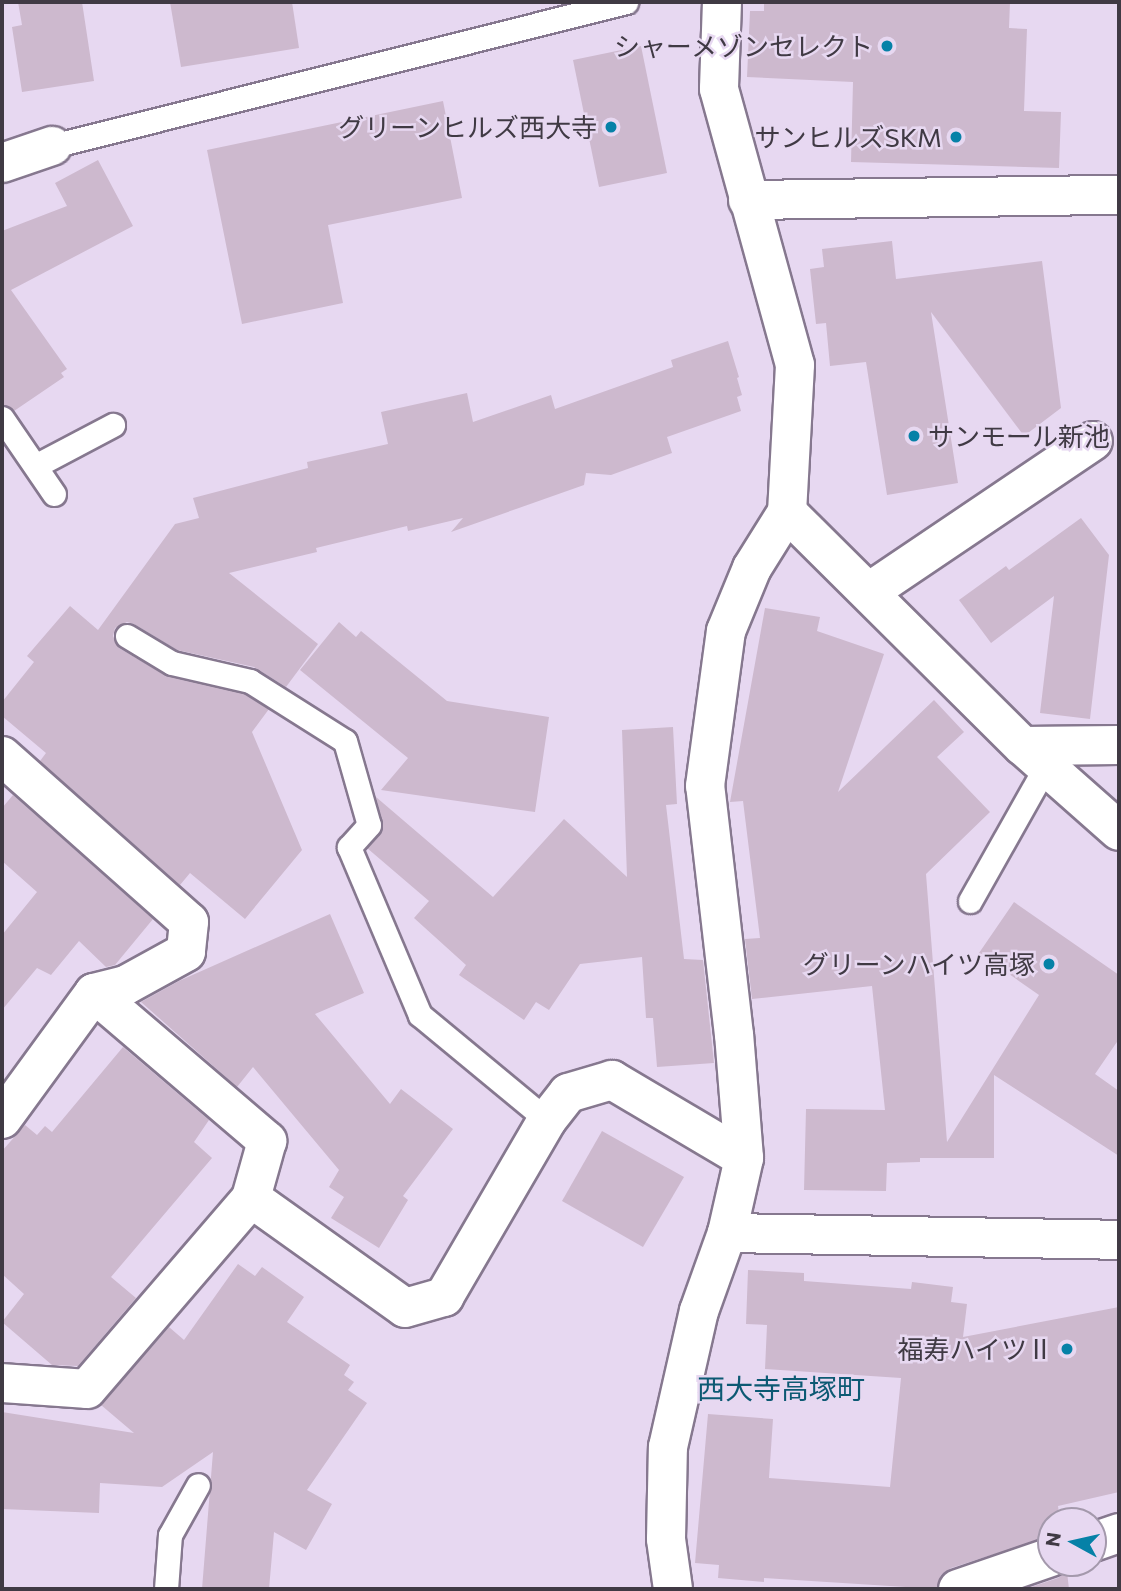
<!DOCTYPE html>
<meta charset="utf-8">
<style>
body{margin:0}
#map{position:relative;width:1121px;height:1591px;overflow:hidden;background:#e7d8f1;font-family:Commissioner,"Noto Sans JP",sans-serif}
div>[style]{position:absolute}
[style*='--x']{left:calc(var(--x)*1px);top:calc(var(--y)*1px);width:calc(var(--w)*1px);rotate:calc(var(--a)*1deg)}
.building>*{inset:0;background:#cdb9ce}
.roads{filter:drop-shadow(2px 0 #86788f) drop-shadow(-2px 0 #86788f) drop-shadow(0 2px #86788f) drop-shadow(0 -2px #86788f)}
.service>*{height:23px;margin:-11.5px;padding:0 11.5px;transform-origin:11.5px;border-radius:11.5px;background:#fff}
.minor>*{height:38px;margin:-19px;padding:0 19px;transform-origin:19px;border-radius:19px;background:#fff}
.dots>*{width:19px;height:19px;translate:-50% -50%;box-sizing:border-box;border:4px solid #e7d8f1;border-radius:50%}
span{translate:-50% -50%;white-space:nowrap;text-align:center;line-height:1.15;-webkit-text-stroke:5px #e7d8f1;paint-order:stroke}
.poi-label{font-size:26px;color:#403a44}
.right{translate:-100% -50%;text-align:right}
.left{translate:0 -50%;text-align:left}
.neighbourhood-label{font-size:28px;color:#0c5973}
.frame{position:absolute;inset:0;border:4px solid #403a44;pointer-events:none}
.north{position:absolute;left:1037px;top:1507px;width:70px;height:70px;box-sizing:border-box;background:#e7d8f1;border:2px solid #a499ac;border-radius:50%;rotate:278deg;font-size:19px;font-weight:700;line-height:28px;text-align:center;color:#403a44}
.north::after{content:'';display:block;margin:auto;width:24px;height:32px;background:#0681a7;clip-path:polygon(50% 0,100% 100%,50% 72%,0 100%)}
</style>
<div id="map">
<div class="building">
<div style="clip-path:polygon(18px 2px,82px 2px,94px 81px,22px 92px,12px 27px,22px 25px)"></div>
<div style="clip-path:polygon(170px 2px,292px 2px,299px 48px,181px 67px)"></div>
<div style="clip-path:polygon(764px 2px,1010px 2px,1009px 28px,1027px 29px,1024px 111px,1061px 112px,1059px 168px,851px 162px,853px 82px,747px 77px,750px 11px,764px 11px)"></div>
<div style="clip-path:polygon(641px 46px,667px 173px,599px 187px,573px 60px)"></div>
<div style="clip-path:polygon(443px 101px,462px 198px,328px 225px,343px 303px,242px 324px,207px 150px)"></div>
<div style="clip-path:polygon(98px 160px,133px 226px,11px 290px,67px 369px,61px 373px,64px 377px,14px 411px,2px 404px,2px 231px,67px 206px,55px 183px)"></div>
<div style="clip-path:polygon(892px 241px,896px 279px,1042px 261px,1061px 408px,1024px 436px,931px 312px,958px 483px,887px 495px,866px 362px,830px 366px,826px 323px,816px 324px,810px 269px,824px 267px,822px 249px)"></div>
<div style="clip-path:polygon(728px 341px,739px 377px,737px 378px,742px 395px,737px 397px,741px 411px,667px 437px,672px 453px,611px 475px,586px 473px,584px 485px,451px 532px,463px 518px,408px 531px,407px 526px,316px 548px,317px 552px,229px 573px,318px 644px,286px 687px,254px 667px,177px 650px,134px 624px,127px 622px,115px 628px,113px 636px,119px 648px,165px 675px,245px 694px,269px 709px,252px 732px,302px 850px,245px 919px,190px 873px,180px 885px,40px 761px,46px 753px,2px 716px,2px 702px,34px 662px,27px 656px,70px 606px,98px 630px,175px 524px,199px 518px,193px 498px,308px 468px,307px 462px,388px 444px,381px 412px,467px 393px,473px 422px,551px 395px,555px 409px,673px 367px,671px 360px)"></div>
<div style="clip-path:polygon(1081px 518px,1109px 555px,1090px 719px,1040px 713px,1054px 596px,991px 643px,959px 600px,1006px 566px,1009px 570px)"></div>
<div style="clip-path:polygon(765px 608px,820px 617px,817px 631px,884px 654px,838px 792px,934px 700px,964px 732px,937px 757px,990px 812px,926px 874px,947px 1142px,1039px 995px,979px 953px,1014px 902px,1119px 975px,1119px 1039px,1095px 1074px,1119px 1091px,1119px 1156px,994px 1075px,994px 1158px,920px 1158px,920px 1162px,887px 1163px,886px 1191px,804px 1190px,806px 1109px,885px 1110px,872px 986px,752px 999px,745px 939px,760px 938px,743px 801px,730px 802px)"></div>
<div style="clip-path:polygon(339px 622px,356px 637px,361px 631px,447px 701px,549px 717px,535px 812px,381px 790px,408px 758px,300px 670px)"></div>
<div style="clip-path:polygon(673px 727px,677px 804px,666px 805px,684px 959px,703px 960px,714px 1063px,657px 1067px,653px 1018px,646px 1018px,642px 957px,580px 964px,549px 1010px,536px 1002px,524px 1020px,459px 975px,466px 965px,414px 918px,429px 901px,367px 848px,383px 828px,376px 797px,493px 897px,564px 819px,627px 877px,622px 730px)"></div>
<div style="clip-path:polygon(13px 795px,153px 919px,115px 965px,106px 967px,79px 941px,51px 975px,37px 968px,2px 1010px,2px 935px,37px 892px,2px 861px,2px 808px)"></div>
<div style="clip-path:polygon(330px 914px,364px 993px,315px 1014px,390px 1104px,401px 1089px,453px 1129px,403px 1196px,408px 1200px,379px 1248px,331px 1218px,344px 1197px,329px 1187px,339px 1170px,253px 1067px,237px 1087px,141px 1002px,179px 981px)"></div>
<div style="clip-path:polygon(123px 1047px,209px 1120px,194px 1142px,212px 1158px,111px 1277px,136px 1298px,78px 1366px,52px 1365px,2px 1322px,24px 1294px,2px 1274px,2px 1151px,25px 1125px,37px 1135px,45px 1126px,52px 1132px)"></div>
<div style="clip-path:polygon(602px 1131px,684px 1177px,643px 1247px,562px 1201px)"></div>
<div style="clip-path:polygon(238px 1264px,255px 1276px,262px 1267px,304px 1297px,287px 1322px,350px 1365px,344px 1375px,354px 1382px,348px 1390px,367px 1403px,307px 1490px,332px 1504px,306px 1550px,274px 1532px,269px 1589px,202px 1589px,213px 1452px,162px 1487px,100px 1483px,99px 1513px,2px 1509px,2px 1412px,134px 1433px,101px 1405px,169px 1327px,184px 1340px)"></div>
<div style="clip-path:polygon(748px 1270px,804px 1273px,804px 1281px,911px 1289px,912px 1282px,953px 1287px,951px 1302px,967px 1304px,963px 1337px,1119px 1307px,1119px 1492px,1058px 1506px,1060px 1521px,1051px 1521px,1051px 1536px,951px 1568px,941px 1575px,937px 1589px,764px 1578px,764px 1582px,718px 1578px,719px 1565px,695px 1563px,708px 1414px,773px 1419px,769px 1478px,890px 1487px,901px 1378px,765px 1369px,767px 1325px,746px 1324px)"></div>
<div style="clip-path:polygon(1067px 1572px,1069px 1589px,1025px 1589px,1058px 1578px)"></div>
</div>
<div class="roads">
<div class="service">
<div style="--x:52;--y:146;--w:592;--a:-14.08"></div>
<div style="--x:2;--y:418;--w:92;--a:55.6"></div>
<div style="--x:37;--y:465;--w:86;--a:-27.8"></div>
<div style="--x:127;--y:636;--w:52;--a:31"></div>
<div style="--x:172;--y:663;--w:80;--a:13"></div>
<div style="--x:250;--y:681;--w:112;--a:32.3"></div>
<div style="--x:345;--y:741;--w:87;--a:74.1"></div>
<div style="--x:369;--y:825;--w:30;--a:132"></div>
<div style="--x:349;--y:847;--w:182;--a:67.1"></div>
<div style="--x:420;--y:1015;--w:165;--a:39.6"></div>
<div style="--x:970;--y:901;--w:155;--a:-60.6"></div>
<div style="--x:166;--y:1589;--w:54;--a:-85.8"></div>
<div style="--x:170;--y:1535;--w:57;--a:-60.8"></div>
</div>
<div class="minor">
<div style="--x:722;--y:2;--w:87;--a:92"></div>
<div style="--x:719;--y:89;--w:286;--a:74.6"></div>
<div style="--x:795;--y:365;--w:147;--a:93.1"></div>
<div style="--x:787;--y:512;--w:332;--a:44.8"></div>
<div style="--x:1023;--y:746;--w:128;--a:41.5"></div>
<div style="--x:2;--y:163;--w:53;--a:-18.8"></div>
<div style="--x:748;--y:200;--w:371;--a:-0.8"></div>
<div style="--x:869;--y:592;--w:270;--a:-34"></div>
<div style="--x:1023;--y:746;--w:96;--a:-0.6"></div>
<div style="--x:2;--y:756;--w:250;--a:41.6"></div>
<div style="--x:189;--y:922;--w:30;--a:96"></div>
<div style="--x:186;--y:952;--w:68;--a:151.2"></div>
<div style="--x:126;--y:985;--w:33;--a:166"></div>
<div style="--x:94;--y:993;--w:156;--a:126.1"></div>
<div style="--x:94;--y:993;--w:228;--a:40.5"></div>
<div style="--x:267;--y:1141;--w:59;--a:105.7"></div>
<div style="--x:727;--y:1233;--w:392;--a:1"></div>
<div style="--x:2;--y:1383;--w:85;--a:4"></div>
<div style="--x:87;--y:1389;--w:252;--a:-49.3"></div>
<div style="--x:251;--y:1198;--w:189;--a:35.5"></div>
<div style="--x:405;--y:1308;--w:41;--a:-15.8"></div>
<div style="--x:444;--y:1297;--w:205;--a:-59.8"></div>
<div style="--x:547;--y:1120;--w:34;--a:-52"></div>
<div style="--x:568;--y:1093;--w:46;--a:-16.5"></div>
<div style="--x:612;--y:1080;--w:153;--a:30.6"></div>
<div style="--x:1093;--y:1542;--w:28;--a:-19"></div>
<div style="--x:673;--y:1589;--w:50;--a:-98"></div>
<div style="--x:666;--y:1539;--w:92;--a:-88.8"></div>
<div style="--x:668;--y:1447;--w:139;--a:-77.2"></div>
<div style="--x:699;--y:1311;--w:83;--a:-70.3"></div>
<div style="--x:727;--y:1233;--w:77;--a:-77.2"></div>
<div style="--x:744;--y:1158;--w:123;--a:-94.6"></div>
<div style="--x:734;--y:1035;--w:251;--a:-96.6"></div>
<div style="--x:705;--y:786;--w:156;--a:-82.3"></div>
<div style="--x:726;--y:631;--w:68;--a:-67.6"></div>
<div style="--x:752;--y:568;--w:66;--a:-58"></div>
<div style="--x:958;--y:1589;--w:98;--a:-19"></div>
</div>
</div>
<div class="dots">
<div style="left:887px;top:46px;background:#0681a7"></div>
<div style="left:611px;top:127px;background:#0681a7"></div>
<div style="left:956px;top:137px;background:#0681a7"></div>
<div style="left:914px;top:436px;background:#0681a7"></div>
<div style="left:1049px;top:964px;background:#0681a7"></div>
<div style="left:1067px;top:1349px;background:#0681a7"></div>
</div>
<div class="poi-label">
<span class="right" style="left:873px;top:46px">シャーメゾンセレクト</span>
<span class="right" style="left:597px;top:127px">グリーンヒルズ西大寺</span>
<span class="right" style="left:942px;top:137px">サンヒルズSKM</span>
<span class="left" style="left:928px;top:436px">サンモール新池</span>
<span class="right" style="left:1035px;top:964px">グリーンハイツ高塚</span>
<span class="right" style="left:1053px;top:1349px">福寿ハイツⅡ</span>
</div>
<div class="neighbourhood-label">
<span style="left:781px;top:1388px">西大寺高塚町</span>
</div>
<div class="frame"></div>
<div class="north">N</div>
</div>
